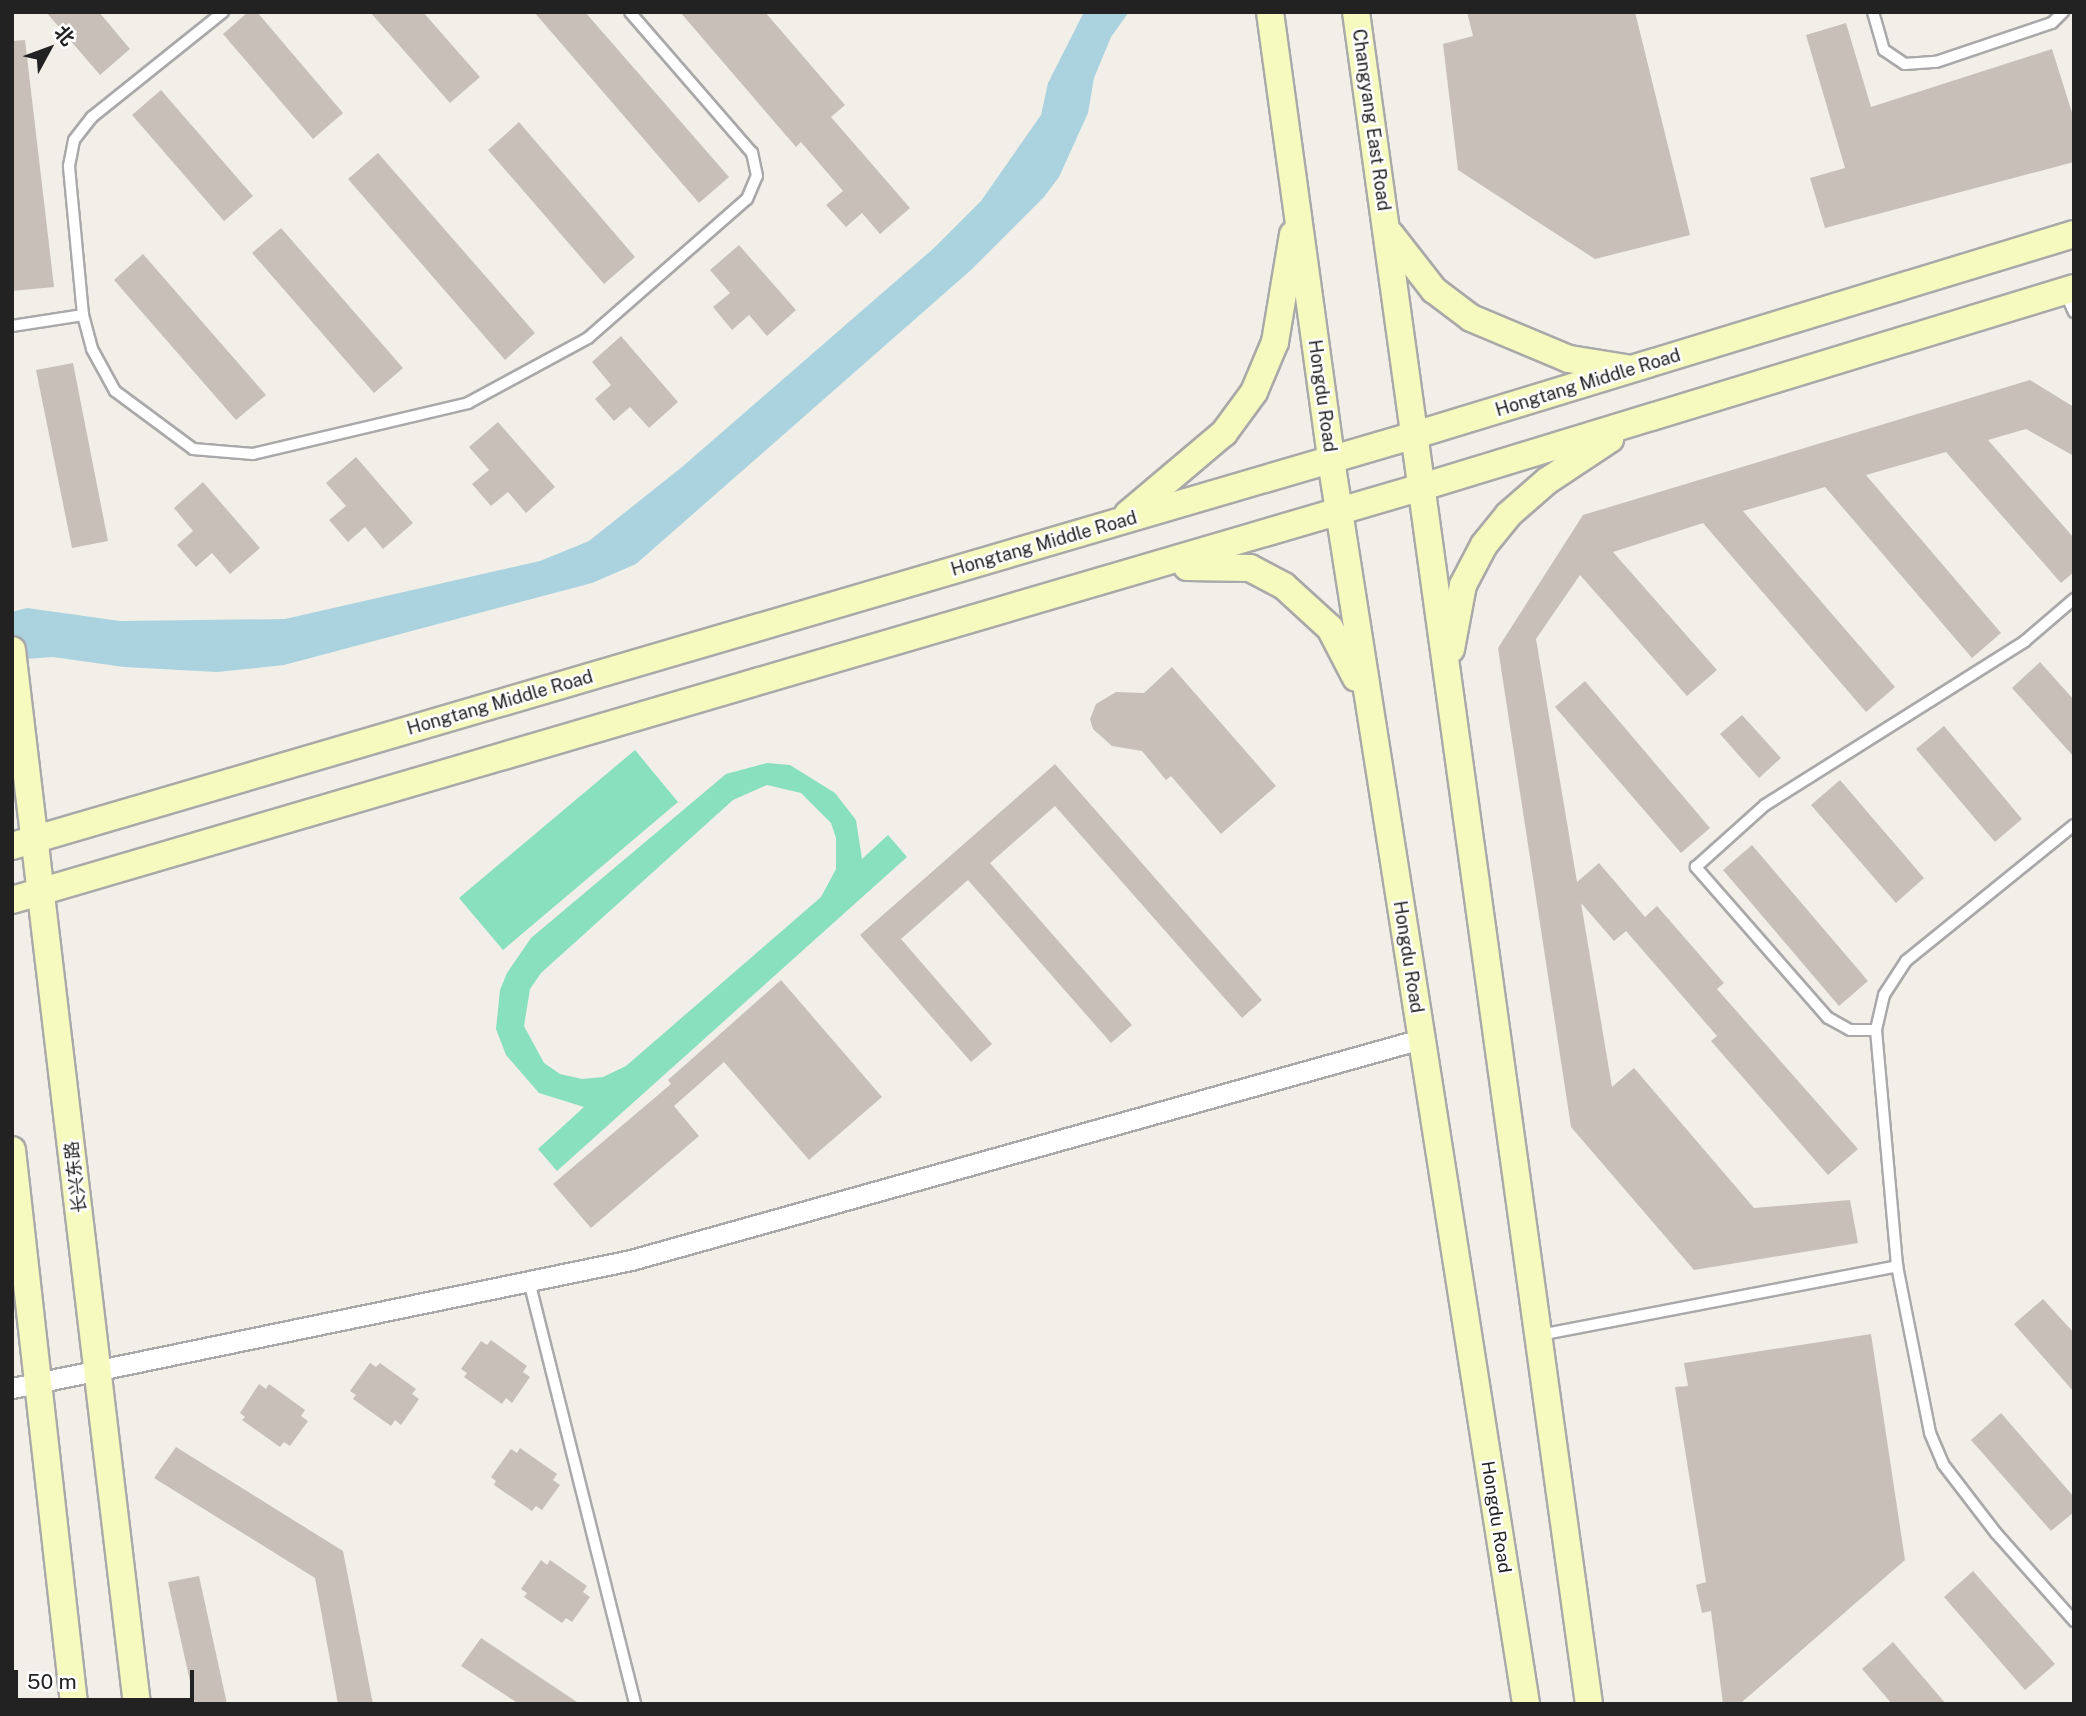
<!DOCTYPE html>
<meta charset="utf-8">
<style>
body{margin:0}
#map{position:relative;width:2086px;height:1716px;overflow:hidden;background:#f2efe9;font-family:"Public Sans","Noto Sans SC",sans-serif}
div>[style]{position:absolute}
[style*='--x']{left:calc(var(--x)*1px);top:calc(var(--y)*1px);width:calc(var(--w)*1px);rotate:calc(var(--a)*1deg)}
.pitch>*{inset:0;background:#88e0be}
.water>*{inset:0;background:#aad3df}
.building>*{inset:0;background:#c7bfb8}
.roads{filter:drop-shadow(2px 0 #a9a9a9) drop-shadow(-2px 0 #a9a9a9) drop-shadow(0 2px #a9a9a9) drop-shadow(0 -2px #a9a9a9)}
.lane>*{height:10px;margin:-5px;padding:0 5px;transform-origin:5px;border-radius:5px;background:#fff}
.street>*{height:19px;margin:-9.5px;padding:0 9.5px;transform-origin:9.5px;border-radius:9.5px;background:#fff}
.secondary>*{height:26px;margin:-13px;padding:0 13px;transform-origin:13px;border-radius:13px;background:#f7fabf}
span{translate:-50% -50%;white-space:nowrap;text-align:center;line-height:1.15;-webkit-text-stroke:5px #fff;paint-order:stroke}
.street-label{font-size:18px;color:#222}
.frame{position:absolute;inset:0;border:14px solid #222;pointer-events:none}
.north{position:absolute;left:14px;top:14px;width:70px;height:70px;-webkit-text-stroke:5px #fff;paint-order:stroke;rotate:49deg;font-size:19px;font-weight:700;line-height:28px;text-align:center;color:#222}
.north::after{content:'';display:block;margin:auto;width:24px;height:32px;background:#222;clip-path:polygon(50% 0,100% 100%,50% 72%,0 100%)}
.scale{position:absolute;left:14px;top:1670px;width:180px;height:32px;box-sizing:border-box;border:4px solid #222;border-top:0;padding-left:9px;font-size:21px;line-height:24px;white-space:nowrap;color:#222;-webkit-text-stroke:5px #fff;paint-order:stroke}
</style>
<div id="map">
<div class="pitch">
<div style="clip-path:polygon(635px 750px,678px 802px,503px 950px,459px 898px)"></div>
<div style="clip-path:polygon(evenodd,767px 763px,790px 765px,835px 793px,856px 820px,862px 859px,888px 835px,907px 857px,557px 1171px,538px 1149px,584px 1107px,539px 1093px,506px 1055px,496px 1029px,500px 990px,507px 973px,531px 938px,726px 774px,767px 763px,767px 785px,801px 793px,831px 823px,836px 838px,836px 869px,821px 897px,626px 1066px,603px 1077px,582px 1079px,560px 1074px,544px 1063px,524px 1026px,530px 989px,541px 973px,733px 800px,767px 785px)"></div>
</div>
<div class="water">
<div style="clip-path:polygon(1084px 12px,1129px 12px,1111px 37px,1094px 78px,1088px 113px,1059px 177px,1044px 197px,971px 270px,636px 564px,592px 583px,284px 665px,217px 672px,124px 667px,53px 657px,12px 660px,12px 612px,27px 608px,120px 621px,285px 619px,540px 561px,589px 541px,682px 467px,934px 248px,981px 201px,1041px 115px,1048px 83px)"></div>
</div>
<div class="building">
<div style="clip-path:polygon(46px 12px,99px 12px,130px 49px,100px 75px)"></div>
<div style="clip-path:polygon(248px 12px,257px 12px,343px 113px,313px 139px,223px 34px)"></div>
<div style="clip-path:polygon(370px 12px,423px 12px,480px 77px,450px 103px)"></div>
<div style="clip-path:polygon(534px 12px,585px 12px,729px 177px,699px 203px)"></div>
<div style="clip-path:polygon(680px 12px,765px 12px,845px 105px,831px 117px,910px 208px,880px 234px,862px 213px,846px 227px,826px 205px,843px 191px,801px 142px,796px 147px)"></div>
<div style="clip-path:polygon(1467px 12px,1635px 12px,1690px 235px,1595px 259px,1458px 170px,1443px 44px,1473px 36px)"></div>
<div style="clip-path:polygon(1846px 23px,1871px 107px,2052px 49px,2074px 119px,2074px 162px,1825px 228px,1810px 178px,1845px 168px,1806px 35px)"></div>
<div style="clip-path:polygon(25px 40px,54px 287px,12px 291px,12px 41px)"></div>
<div style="clip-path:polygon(161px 90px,253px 196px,224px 221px,132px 115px)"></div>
<div style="clip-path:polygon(519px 122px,635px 257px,604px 284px,488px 150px)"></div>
<div style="clip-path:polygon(378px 153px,535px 333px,505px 360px,348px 179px)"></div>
<div style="clip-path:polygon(281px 228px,403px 368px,374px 393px,252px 253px)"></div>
<div style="clip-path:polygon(739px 245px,796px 310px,767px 336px,749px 315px,732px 330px,713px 307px,730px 293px,710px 270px)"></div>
<div style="clip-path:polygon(143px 254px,266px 395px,236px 420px,114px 280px)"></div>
<div style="clip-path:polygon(621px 336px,678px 402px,649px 428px,630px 407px,614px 421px,595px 399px,611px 385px,592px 362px)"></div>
<div style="clip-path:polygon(73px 363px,108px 541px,72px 548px,36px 370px)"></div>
<div style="clip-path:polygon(2030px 380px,2074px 407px,2074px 456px,2026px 429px,1988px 440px,2074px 538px,2074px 572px,2061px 583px,1946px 452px,1866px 475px,2001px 633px,1972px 658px,1825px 487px,1743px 511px,1895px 687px,1866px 712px,1703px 523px,1613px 552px,1717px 670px,1687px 696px,1580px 575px,1536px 639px,1577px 882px,1599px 863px,1645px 917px,1657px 906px,1724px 983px,1717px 989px,1858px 1149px,1828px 1175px,1711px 1041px,1717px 1036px,1626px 931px,1614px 941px,1581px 903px,1612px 1087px,1634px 1068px,1754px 1208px,1850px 1200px,1858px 1243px,1694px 1270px,1571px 1127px,1498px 648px,1583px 515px)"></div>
<div style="clip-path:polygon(498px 422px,555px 487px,526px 513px,508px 492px,491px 506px,472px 484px,489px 470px,469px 447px)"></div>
<div style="clip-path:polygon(356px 457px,413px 523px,383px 549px,365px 527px,348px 542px,329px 520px,346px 506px,326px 483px)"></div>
<div style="clip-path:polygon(203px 482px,260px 548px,230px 574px,212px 553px,196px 567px,177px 545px,193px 531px,174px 508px)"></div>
<div style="clip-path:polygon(2040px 662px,2074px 700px,2074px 757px,2012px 688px)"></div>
<div style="clip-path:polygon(1172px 667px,1276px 786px,1221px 834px,1171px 776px,1166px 780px,1142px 751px,1112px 746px,1093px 729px,1090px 719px,1096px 704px,1116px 692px,1144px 693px)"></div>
<div style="clip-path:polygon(1585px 681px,1710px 828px,1681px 853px,1555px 707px)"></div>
<div style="clip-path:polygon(1742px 715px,1781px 758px,1759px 778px,1720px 734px)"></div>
<div style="clip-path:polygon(1944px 726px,2022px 819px,1995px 842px,1916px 749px)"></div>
<div style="clip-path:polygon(1055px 764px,1262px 1000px,1242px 1018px,1055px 806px,990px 863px,1132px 1025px,1111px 1043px,968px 880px,901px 939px,992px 1044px,971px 1062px,860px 935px)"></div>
<div style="clip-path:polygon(1840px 780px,1924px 878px,1896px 903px,1811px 805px)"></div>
<div style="clip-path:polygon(1752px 845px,1868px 981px,1839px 1006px,1723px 870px)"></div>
<div style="clip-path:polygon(781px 980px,882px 1097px,809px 1160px,724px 1062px,674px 1106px,699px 1136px,591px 1228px,553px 1184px,671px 1084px,668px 1080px)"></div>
<div style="clip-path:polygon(2043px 1299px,2074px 1333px,2074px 1392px,2014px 1324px)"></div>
<div style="clip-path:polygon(1871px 1334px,1905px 1560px,1742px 1702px,1723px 1704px,1711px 1611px,1702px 1613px,1696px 1585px,1706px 1582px,1675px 1387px,1688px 1386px,1684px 1363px)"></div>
<div style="clip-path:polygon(491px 1340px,527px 1366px,523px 1372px,530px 1377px,512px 1403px,506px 1398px,502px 1404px,464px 1377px,467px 1373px,461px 1369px,481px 1341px,487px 1345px)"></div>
<div style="clip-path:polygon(370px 1363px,376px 1367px,380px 1363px,416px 1389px,412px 1394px,419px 1399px,401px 1425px,395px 1420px,391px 1426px,353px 1399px,356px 1395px,350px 1391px)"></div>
<div style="clip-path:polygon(259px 1384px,266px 1389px,269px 1384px,305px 1410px,301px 1416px,308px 1421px,290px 1446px,284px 1442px,280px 1447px,242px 1420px,245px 1417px,240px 1413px)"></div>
<div style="clip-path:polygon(2001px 1413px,2074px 1497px,2074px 1512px,2051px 1531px,1971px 1440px)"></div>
<div style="clip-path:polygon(176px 1447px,343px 1551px,373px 1704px,338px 1704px,315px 1578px,154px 1478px)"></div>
<div style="clip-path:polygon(520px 1448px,557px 1474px,553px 1480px,560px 1485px,542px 1510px,536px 1506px,532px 1511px,494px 1485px,496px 1481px,491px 1477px,511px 1449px,517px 1453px)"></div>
<div style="clip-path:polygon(541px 1560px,547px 1565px,550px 1560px,587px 1586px,583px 1592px,590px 1597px,572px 1622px,566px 1618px,562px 1623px,524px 1597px,527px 1593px,521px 1589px)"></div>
<div style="clip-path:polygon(1973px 1571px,2055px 1664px,2025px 1690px,1944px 1597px)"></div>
<div style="clip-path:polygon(199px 1576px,227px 1704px,195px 1704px,168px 1582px)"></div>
<div style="clip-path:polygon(481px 1638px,580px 1704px,519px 1704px,461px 1666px)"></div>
<div style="clip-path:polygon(1893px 1642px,1946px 1704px,1892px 1704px,1862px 1669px)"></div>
</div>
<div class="roads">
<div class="lane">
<div style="--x:1873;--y:12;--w:40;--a:74"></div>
<div style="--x:1884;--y:50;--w:25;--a:34"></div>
<div style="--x:1905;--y:64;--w:31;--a:-4"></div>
<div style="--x:1936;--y:62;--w:122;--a:-18.6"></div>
<div style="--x:2052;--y:23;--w:16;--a:-45"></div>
<div style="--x:2065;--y:292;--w:22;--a:66"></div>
<div style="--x:83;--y:315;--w:35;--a:75"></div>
<div style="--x:92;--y:349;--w:48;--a:61.3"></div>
<div style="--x:115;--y:391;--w:97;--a:36.6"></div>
<div style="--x:193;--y:449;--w:60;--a:4.8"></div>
<div style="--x:253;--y:454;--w:221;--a:-13.3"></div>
<div style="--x:468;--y:403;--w:136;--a:-28.4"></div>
<div style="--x:588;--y:338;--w:211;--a:-41.2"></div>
<div style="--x:747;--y:199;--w:25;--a:-67"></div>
<div style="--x:757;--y:176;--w:24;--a:-102"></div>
<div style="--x:752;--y:153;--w:186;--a:-130.9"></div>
<div style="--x:12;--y:326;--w:72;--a:-8.8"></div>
<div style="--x:83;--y:315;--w:150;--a:-95.4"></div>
<div style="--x:69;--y:166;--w:26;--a:-79"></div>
<div style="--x:74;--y:140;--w:29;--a:-52"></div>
<div style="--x:92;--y:117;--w:168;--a:-38.7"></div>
<div style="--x:2074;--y:825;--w:216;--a:141"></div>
<div style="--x:1906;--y:961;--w:40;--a:122.9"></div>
<div style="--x:1884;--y:995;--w:36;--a:103"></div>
<div style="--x:1876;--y:1030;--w:237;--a:84.9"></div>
<div style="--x:1897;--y:1266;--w:170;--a:78.8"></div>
<div style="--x:1930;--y:1433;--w:34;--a:67"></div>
<div style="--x:1943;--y:1464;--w:87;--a:52.5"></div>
<div style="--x:1996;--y:1533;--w:118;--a:48.4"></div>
<div style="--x:1876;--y:1030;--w:26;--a:180"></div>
<div style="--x:1850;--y:1030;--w:25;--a:-151"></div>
<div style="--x:1828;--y:1018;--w:201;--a:-131.2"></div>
<div style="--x:1696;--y:867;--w:93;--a:-41.9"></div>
<div style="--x:1765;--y:805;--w:307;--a:-32.2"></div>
<div style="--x:2025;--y:641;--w:65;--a:-40.6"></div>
<div style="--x:529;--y:1281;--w:436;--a:75.9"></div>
<div style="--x:1540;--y:1335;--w:364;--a:-10.9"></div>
</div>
<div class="street">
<div style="--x:12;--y:1388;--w:632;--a:-11.68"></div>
<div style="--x:631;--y:1260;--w:820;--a:-15.63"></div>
</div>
<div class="secondary">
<div style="--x:1270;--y:12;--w:452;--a:82.2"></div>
<div style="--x:1331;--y:460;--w:1259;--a:81.09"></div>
<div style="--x:1356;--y:12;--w:1708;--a:82.16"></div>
<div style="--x:1391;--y:235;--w:70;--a:52"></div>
<div style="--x:1434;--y:290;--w:46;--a:37.1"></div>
<div style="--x:1471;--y:318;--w:106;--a:22.7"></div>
<div style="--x:1569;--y:359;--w:57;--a:9.1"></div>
<div style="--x:1128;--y:514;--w:126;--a:-40.2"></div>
<div style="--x:1224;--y:433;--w:51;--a:-53.8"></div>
<div style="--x:1254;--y:392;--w:54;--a:-67.2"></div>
<div style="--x:1275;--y:342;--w:109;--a:-80.5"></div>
<div style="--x:1187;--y:567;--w:63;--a:0.9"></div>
<div style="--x:1250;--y:568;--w:38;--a:28"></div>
<div style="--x:1284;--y:586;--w:62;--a:42.4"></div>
<div style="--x:1330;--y:628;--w:56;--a:62.5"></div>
<div style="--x:1451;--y:649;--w:65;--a:-79.4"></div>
<div style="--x:1463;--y:585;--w:45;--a:-62.3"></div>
<div style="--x:1484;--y:545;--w:38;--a:-51"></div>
<div style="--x:1508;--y:515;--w:52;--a:-41.1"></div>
<div style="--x:1547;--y:481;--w:76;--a:-33.7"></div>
<div style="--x:12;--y:650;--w:1061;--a:83.24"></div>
<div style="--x:12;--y:846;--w:1462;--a:-16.33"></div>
<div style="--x:1415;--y:435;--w:689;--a:-16.96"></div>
<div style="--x:12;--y:900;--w:1469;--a:-16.33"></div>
<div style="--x:1422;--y:487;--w:682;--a:-16.97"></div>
<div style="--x:12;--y:1150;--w:557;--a:83.61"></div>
</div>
</div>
<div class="street-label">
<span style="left:1371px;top:120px;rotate:82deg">Changyang East Road</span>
<span style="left:1588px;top:383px;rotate:-17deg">Hongtang Middle Road</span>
<span style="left:1322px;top:396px;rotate:82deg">Hongdu Road</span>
<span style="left:1044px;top:544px;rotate:-16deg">Hongtang Middle Road</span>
<span style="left:500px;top:703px;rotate:-16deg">Hongtang Middle Road</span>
<span style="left:1408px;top:957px;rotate:81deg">Hongdu Road</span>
<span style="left:76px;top:1177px;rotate:-97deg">长兴东路</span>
<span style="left:1496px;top:1517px;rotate:81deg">Hongdu Road</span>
</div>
<div class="frame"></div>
<div class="north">北</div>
<div class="scale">50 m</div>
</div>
